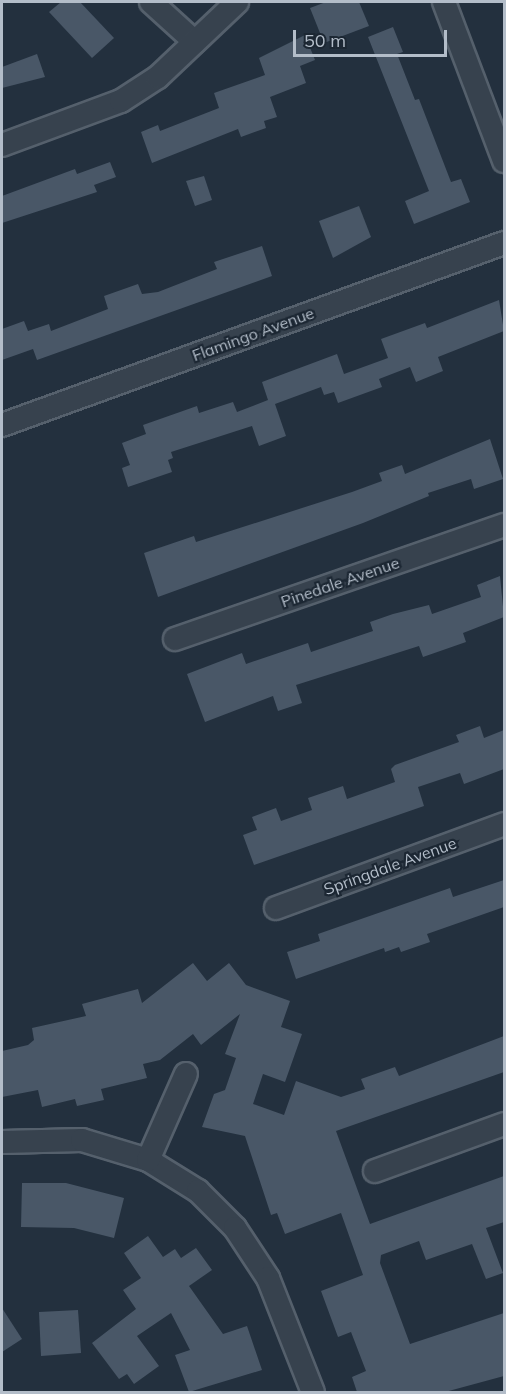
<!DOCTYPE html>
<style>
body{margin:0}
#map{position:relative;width:506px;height:1394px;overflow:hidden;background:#23303e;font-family:Mulish,sans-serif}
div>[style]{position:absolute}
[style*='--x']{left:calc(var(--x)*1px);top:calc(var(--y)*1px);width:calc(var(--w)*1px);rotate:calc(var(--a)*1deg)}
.building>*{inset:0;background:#495767}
.roads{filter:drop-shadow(2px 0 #55606c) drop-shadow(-2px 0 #55606c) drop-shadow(0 2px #55606c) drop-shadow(0 -2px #55606c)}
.minor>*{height:22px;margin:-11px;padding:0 11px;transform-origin:11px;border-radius:11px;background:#37424e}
span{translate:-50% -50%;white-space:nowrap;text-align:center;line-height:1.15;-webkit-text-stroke:4.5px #1c2733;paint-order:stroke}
.street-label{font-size:16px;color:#b3bdc9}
.frame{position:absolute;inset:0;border:3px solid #b3bdc9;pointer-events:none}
.scale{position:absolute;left:293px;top:30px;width:154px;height:27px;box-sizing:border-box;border:3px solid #b3bdc9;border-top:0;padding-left:8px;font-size:18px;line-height:21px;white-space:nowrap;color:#b3bdc9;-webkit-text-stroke:4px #1c2733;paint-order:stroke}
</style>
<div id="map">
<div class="building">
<div style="clip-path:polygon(61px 2px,80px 2px,114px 38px,92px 58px,49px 12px)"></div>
<div style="clip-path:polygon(326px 2px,359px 2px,369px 26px,324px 43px,310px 8px)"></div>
<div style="clip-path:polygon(393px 27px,403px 52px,397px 54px,415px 100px,419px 99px,451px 182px,461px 179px,470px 202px,414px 224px,405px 201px,429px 191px,368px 37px)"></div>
<div style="clip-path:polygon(305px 35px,315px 60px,300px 66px,306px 83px,270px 97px,277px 117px,264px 121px,266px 128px,241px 137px,238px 129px,152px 163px,141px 132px,158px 125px,160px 131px,219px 108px,214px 93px,265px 75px,259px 58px)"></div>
<div style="clip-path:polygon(37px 54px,45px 77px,2px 88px,2px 67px)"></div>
<div style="clip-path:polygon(110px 162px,116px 177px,94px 185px,97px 192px,2px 223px,2px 196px,75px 169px,77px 174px)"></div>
<div style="clip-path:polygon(204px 176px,212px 200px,195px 206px,186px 181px)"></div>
<div style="clip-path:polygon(359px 206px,371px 237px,333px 258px,319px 221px)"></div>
<div style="clip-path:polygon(262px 246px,272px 276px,37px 360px,33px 349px,2px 360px,2px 329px,24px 321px,28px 331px,49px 324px,51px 331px,108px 309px,104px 296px,138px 284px,142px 294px,158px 292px,217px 269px,214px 262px)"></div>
<div style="clip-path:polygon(499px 300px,504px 331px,438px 357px,443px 371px,416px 382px,410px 367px,379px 379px,382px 387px,338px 403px,334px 392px,324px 395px,321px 387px,275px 404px,286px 436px,259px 446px,252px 426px,171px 452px,173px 458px,168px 460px,172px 472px,128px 487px,122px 468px,130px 465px,122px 443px,146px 434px,143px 425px,197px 406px,199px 413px,233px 402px,237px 412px,268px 400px,262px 382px,337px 354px,344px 374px,388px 358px,381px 339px,425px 323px,427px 328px)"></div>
<div style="clip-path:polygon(490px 439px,503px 479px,474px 489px,471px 479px,428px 493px,429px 496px,363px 523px,158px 597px,144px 553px,194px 536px,196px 542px,352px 492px,382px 481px,379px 473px,402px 465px,405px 474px)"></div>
<div style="clip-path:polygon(500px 576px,504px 617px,463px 633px,466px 642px,423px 657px,419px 646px,296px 685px,302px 703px,278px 711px,273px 696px,205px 722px,187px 674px,242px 653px,246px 664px,308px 643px,311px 652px,373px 631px,370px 622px,393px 614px,429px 605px,432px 614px,481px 597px,477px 585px)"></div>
<div style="clip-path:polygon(480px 726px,484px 738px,504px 730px,504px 769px,464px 784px,460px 773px,418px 787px,424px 806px,254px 865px,243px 835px,257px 830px,252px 817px,276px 808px,281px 821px,312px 810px,308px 798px,343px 786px,347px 799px,395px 782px,391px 769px,395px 765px,459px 742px,456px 735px)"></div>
<div style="clip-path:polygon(504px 880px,504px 907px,427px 934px,430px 942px,401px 952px,399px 947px,385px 952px,384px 948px,296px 979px,287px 952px,320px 941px,318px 934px,450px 888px,453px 897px)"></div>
<div style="clip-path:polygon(193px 963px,207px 981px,229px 963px,246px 985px,290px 1001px,281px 1027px,302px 1034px,285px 1082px,263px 1074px,253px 1104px,284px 1115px,296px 1081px,341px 1097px,365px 1089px,361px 1079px,395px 1067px,399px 1076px,504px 1036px,504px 1072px,336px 1131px,370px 1224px,504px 1176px,504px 1222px,486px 1228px,503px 1273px,486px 1279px,472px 1244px,426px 1260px,419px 1241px,381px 1255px,380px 1263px,410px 1344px,504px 1313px,504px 1376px,445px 1392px,357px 1392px,352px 1377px,366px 1371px,351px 1332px,338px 1337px,321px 1291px,363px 1275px,341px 1213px,285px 1234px,277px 1213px,271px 1215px,245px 1136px,202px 1127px,214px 1094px,225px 1090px,236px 1058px,225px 1054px,240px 1014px,201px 1045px,193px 1034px,160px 1060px,143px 1064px,147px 1078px,101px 1089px,104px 1100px,77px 1106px,75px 1099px,42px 1107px,38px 1090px,2px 1097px,2px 1051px,28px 1045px,34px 1040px,32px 1028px,86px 1016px,82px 1004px,138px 989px,142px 1003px)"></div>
<div style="clip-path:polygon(22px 1183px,66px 1183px,124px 1198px,114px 1238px,74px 1228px,21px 1227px)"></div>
<div style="clip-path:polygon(148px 1236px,163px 1257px,175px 1249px,181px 1258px,196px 1248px,212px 1270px,189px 1286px,223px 1334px,247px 1326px,262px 1370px,189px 1392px,175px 1355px,190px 1350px,171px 1313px,137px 1336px,159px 1366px,134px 1384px,127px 1374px,119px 1379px,92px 1343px,136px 1309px,123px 1290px,141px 1278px,124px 1253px)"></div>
<div style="clip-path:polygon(2px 1308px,22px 1339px,2px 1352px)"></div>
<div style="clip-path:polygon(78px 1310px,81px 1353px,41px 1356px,39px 1312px)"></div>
</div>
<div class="roads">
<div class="minor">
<div style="--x:151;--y:2;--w:59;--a:42.3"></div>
<div style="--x:444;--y:2;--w:170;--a:69.3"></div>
<div style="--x:2;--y:145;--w:127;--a:-20.3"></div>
<div style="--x:121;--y:101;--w:44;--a:-33"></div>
<div style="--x:158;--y:77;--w:109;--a:-43.5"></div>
<div style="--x:2;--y:425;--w:534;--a:-19.93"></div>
<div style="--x:175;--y:639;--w:348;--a:-19.1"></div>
<div style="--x:276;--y:908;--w:243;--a:-20.2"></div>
<div style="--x:2;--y:1142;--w:80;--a:-1.4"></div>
<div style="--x:82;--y:1140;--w:69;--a:16.9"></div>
<div style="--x:148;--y:1160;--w:59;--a:31.8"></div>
<div style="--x:198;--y:1191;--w:52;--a:45"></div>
<div style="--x:235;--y:1228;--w:60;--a:56.6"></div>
<div style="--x:268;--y:1278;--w:123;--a:68.5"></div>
<div style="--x:148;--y:1160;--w:94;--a:-66.2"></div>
<div style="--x:375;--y:1171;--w:137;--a:-20"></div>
</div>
</div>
<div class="street-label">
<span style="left:253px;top:334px;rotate:-20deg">Flamingo Avenue</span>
<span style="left:340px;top:582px;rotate:-19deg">Pinedale Avenue</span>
<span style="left:390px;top:866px;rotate:-20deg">Springdale Avenue</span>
</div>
<div class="frame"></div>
<div class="scale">50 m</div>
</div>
